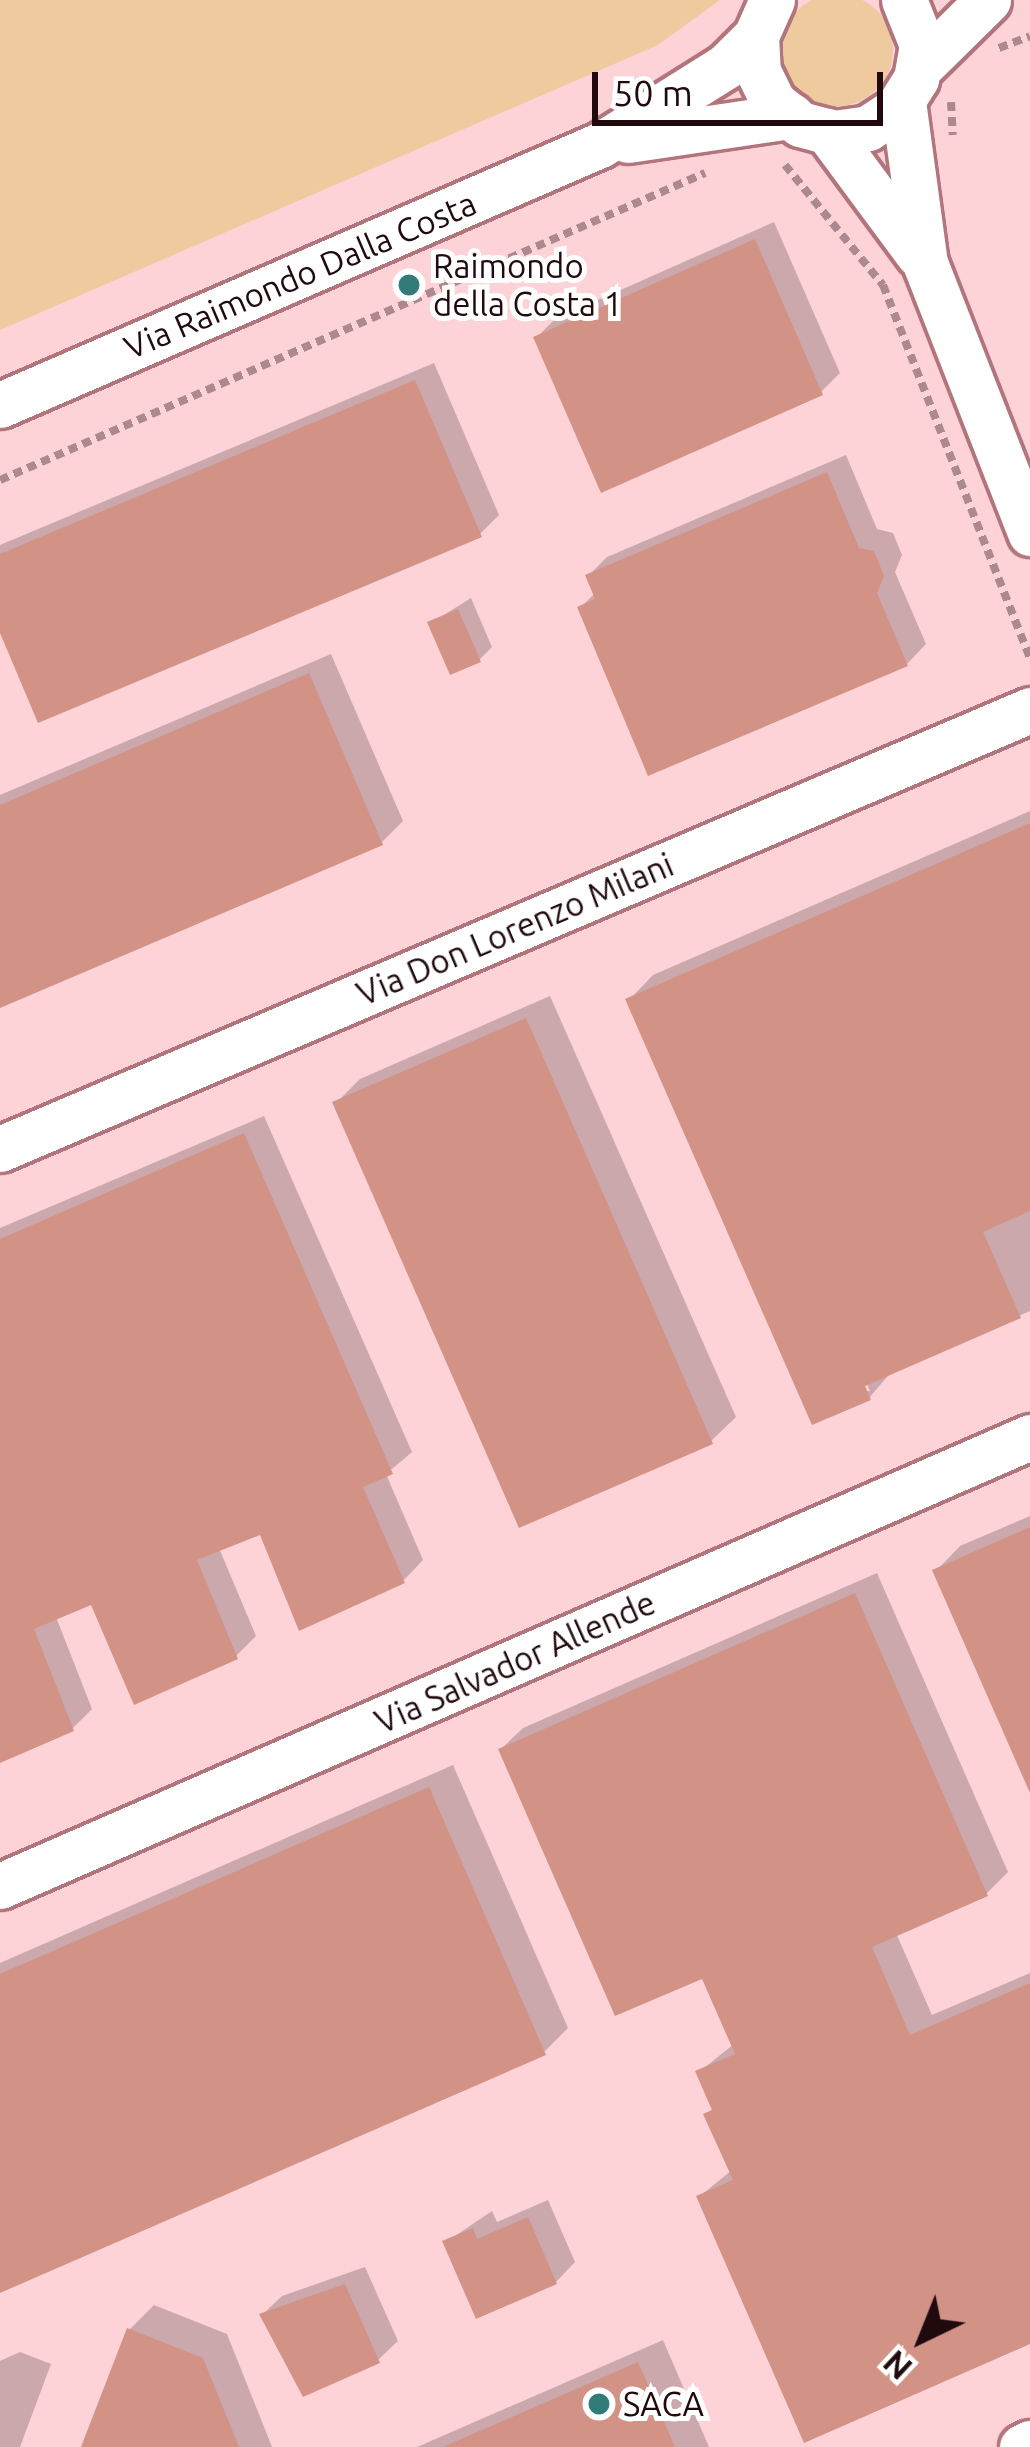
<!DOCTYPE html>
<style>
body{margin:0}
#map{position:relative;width:1030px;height:2447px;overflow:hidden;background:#fdd3d8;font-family:Ubuntu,sans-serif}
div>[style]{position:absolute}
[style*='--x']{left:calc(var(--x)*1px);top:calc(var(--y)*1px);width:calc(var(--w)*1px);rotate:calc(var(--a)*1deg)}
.green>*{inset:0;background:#efca9f}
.round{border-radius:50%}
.shadow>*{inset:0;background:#0003}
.building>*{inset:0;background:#d29285}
.path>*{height:8px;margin-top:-4px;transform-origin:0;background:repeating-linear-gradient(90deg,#ac898e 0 9px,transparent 0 15px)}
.roads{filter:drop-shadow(3px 0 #b2757c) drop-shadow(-3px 0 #b2757c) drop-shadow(0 3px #b2757c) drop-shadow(0 -3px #b2757c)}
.street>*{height:45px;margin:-22.5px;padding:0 22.5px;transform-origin:22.5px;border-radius:22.5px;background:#fff}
.dots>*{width:33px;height:33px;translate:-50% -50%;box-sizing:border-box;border:6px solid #fff;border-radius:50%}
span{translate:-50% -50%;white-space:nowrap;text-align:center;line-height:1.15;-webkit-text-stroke:10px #fff;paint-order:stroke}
.poi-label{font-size:33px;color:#210a0e}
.left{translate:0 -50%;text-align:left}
.street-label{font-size:33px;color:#210a0e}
.north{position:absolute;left:862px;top:2279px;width:120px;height:120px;-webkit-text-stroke:9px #fff;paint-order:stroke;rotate:223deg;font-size:33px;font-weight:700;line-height:48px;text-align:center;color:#210a0e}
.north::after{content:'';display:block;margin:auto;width:42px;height:54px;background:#210a0e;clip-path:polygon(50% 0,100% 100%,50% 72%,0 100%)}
.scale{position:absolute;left:592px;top:72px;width:291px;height:54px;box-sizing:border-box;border:6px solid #210a0e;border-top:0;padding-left:15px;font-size:36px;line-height:42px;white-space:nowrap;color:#210a0e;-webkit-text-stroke:9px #fff;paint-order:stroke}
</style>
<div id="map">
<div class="green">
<div class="round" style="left:781px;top:-6px;width:112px;height:112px"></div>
<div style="clip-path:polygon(0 0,720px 0,658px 45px,0 330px)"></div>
</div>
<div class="shadow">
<div style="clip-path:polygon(774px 222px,840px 373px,821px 392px,536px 338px,555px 319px)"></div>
<div style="clip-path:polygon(434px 363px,499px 515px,480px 534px,0 626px,0 545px)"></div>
<div style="clip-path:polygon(846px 455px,877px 529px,893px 533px,902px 555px,895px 572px,926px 644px,907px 664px,580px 608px,595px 593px,588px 576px,607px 557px)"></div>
<div style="clip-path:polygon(471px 598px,492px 647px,479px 660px,431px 623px)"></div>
<div style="clip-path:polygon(331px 654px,403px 821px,382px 842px,0 1004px,0 795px)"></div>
<div style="clip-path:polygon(evenodd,1030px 811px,1030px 1311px,892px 1371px,869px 1398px,814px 1422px,629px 1000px,653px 975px,1030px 811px,861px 1371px,870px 1391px,863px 1391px,861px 1371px)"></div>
<div style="clip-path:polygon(550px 996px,736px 1417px,711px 1441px,336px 1103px,360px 1079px)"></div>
<div style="clip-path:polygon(264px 1116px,412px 1452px,386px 1474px,423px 1560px,404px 1580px,261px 1531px,219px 1548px,256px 1636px,236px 1656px,93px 1601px,56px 1617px,92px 1709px,72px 1729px,0 1761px,0 1228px)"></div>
<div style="clip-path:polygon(1030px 1516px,1030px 1785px,936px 1571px,960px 1546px)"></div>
<div style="clip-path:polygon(877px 1573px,1008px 1872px,986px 1894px,896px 1933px,932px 2015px,1030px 1973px,1030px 2341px,700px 2196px,732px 2170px,707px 2115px,714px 2107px,699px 2072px,734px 2044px,703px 1975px,501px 1749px,523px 1728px)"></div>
<div style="clip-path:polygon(453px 1765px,568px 2028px,544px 2052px,0 2290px,0 1963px)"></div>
<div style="clip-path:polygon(548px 2200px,575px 2262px,556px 2282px,446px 2242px,492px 2211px,497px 2222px)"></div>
<div style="clip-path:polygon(365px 2267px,398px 2341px,378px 2360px,263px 2314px,282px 2296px)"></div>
<div style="clip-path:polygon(154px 2305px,227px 2334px,272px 2447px,84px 2447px,130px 2329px)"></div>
<div style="clip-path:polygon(663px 2340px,709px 2447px,417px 2447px)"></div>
<div style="clip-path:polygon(20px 2352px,51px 2364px,20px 2447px,0 2447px,0 2361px)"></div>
</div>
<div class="building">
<div style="clip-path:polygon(755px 239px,823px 395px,601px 493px,533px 337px)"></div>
<div style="clip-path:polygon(415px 380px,482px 537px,38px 723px,0 633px,0 554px)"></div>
<div style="clip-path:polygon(827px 472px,859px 548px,874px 551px,884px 576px,877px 593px,908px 666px,648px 776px,577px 607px,595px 599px,585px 575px)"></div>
<div style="clip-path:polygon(458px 609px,481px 662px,450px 675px,427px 622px)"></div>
<div style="clip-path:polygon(309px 673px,383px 845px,0 1008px,0 805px)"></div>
<div style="clip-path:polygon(1030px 823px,1030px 1211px,983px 1232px,1021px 1318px,865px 1386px,871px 1400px,812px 1425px,625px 999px)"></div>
<div style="clip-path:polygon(526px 1018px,713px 1444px,519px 1528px,332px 1102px)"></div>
<div style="clip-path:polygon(244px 1133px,393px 1474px,363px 1487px,405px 1583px,299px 1631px,260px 1535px,197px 1560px,238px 1659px,134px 1705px,91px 1605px,34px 1629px,74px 1731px,0 1763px,0 1239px)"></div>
<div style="clip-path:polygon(1030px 1527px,1030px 1793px,932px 1570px)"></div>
<div style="clip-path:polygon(855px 1593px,988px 1896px,872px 1947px,910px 2035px,1030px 1983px,1030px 2344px,804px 2443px,696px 2196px,733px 2180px,703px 2114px,712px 2110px,695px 2071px,735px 2054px,702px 1979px,615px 2016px,498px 1749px)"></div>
<div style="clip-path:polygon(429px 1787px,546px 2055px,0 2293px,0 1974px)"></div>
<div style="clip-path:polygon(528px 2217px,557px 2284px,476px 2319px,442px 2241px,473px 2228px,477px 2239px)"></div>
<div style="clip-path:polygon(345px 2284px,380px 2363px,303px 2397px,259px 2314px)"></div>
<div style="clip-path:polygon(127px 2328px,203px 2358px,239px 2447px,81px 2447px)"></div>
<div style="clip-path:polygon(638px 2362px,675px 2447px,443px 2447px)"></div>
</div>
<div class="path">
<div style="--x:999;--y:48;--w:33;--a:-21"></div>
<div style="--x:951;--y:102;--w:33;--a:87"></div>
<div style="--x:785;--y:165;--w:155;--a:50.8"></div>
<div style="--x:883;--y:285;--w:401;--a:68.5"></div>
<div style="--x:0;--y:480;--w:769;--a:-23.53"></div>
</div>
<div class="roads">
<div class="street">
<div style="--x:772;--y:0;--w:39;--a:114"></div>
<div style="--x:756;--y:36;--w:35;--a:87"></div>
<div style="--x:758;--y:71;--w:34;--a:64"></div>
<div style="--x:773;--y:102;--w:35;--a:39"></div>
<div style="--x:800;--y:124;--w:35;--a:15"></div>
<div style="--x:834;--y:133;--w:34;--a:-8"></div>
<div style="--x:868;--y:128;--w:35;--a:-33"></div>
<div style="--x:897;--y:109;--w:36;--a:-58"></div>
<div style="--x:916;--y:79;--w:35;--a:-80"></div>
<div style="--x:922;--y:45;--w:48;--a:-111.8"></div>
<div style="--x:919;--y:68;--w:97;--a:-44.6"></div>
<div style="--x:903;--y:101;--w:163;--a:82.3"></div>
<div style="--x:925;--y:263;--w:290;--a:68.7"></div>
<div style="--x:827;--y:131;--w:153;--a:53.5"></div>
<div style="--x:628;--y:140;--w:165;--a:-8.4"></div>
<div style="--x:0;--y:405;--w:654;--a:-23.43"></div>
<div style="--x:600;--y:145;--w:149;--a:-32.1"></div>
<div style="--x:726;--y:66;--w:42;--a:-45"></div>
<div style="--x:0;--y:1149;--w:1120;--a:-23.08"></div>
<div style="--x:0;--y:1886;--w:1124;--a:-23.55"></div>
<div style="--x:1022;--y:2447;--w:9;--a:-27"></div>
</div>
</div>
<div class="dots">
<div style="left:409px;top:285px;background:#327b78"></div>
<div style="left:599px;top:2404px;background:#327b78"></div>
</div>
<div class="poi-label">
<span class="left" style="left:433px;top:285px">Raimondo<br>della Costa 1</span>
<span class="left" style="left:623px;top:2404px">SACA</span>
</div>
<div class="street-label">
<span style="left:300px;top:275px;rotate:-23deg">Via Raimondo Dalla Costa</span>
<span style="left:515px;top:929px;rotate:-23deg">Via Don Lorenzo Milani</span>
<span style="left:515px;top:1662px;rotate:-24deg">Via Salvador Allende</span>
</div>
<div class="north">N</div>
<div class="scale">50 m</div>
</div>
